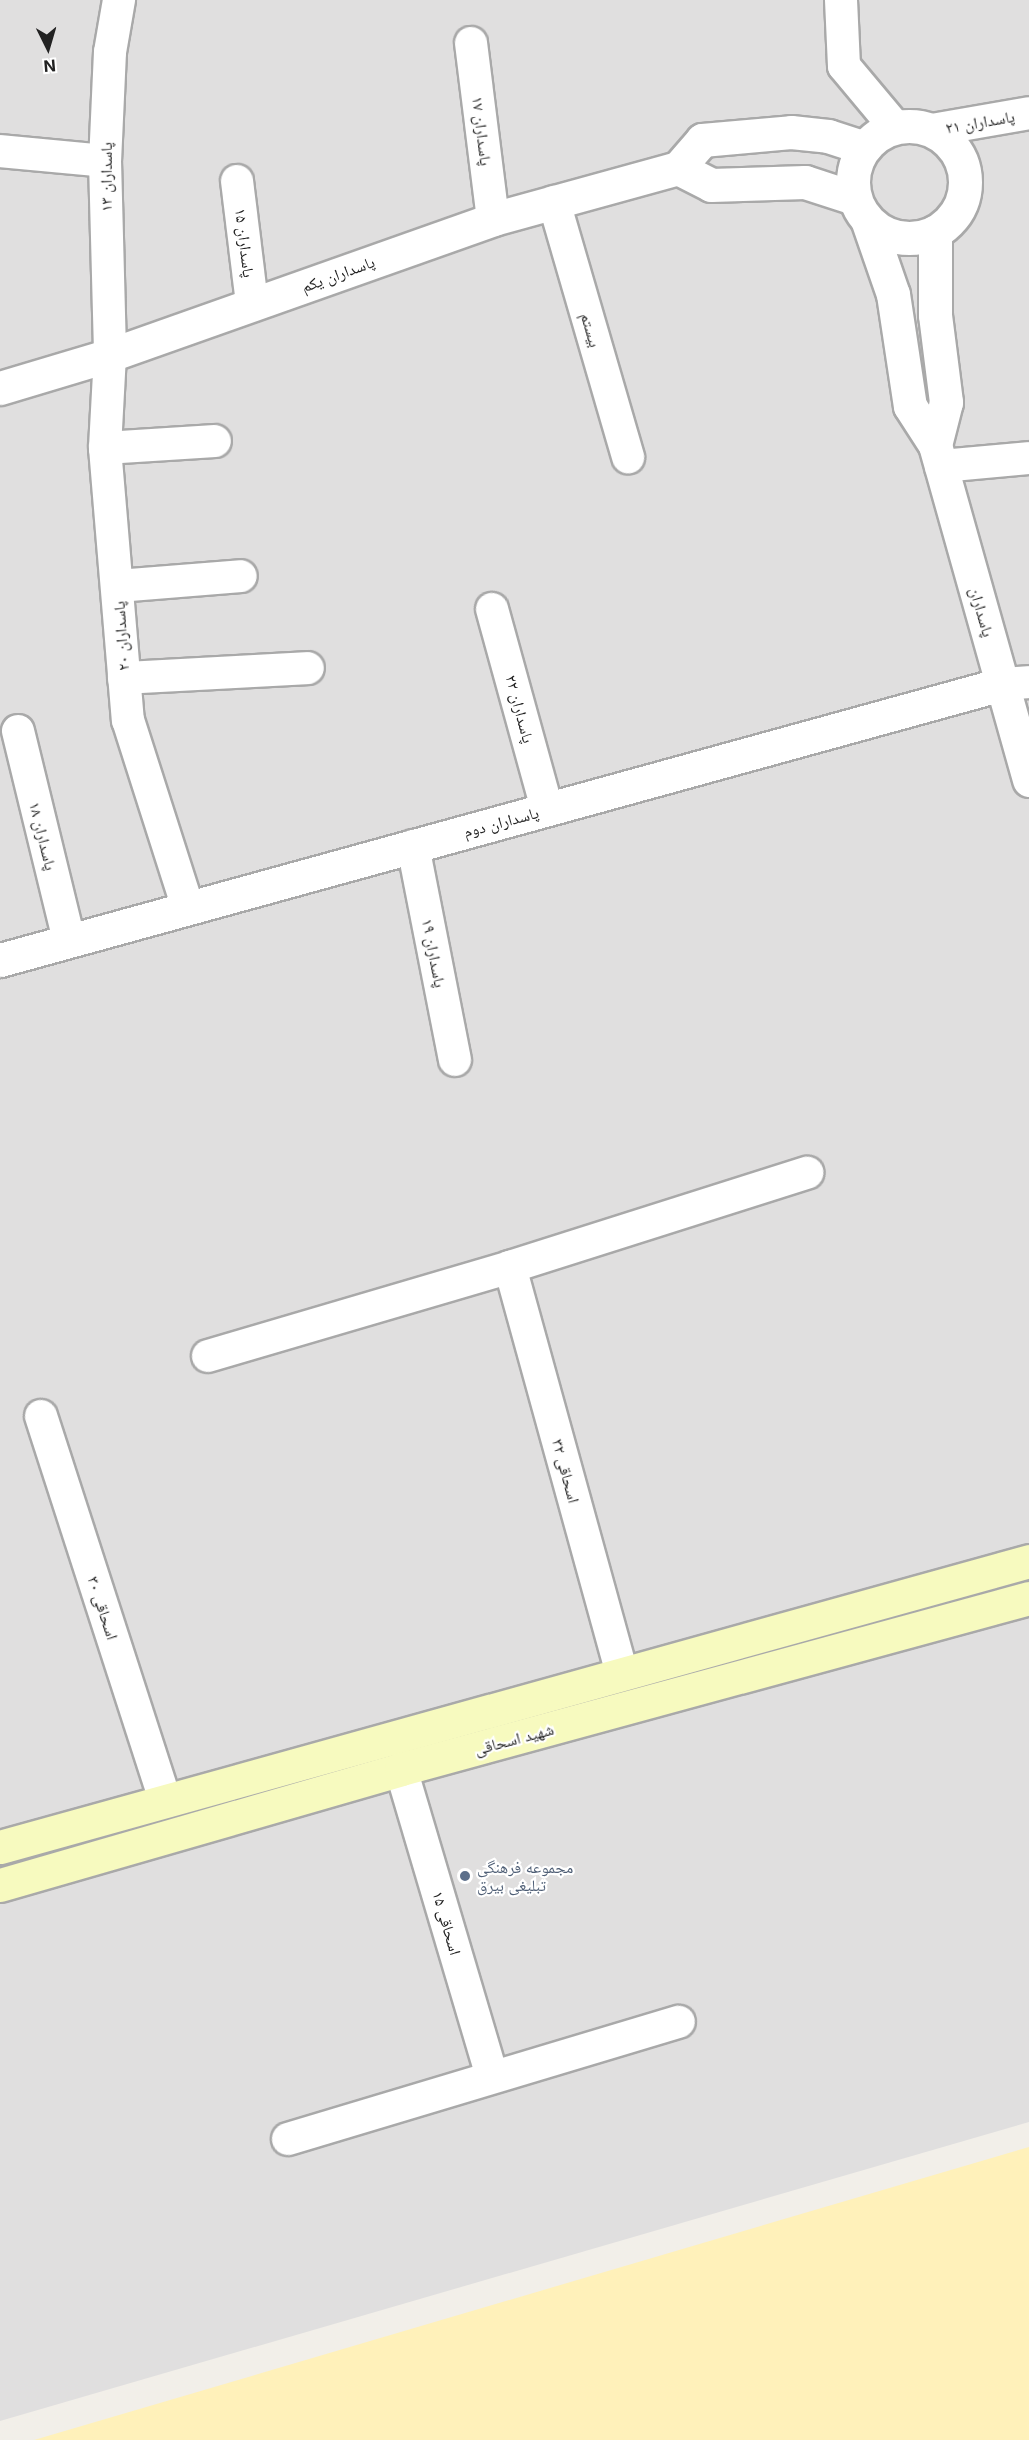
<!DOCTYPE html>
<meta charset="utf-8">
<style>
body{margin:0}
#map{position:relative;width:1029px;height:2440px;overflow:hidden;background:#f2efe9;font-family:Inter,"Noto Naskh Arabic",sans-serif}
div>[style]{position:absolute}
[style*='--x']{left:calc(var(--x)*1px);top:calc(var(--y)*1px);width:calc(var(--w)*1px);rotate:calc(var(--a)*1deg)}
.residential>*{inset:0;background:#e0dfdf}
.sand>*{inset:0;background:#fff1ba}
.roads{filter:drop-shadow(2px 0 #a9a9a9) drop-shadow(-2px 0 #a9a9a9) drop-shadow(0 2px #a9a9a9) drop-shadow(0 -2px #a9a9a9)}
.minor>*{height:32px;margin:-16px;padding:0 16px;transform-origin:16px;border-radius:16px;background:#fff}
.tertiary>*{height:33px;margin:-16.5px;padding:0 16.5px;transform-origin:16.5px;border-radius:16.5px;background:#fff}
.tertiary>.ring{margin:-16.5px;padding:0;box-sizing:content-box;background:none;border:33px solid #fff;border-radius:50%}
.secondary>*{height:33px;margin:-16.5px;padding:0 16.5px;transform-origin:16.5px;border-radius:16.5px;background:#f7fabf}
.dots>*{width:16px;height:16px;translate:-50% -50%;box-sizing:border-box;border:3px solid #fff;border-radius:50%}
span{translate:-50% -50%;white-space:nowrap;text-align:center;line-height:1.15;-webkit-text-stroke:4.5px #fff;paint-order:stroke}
.street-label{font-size:16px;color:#222}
.service-label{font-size:16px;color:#4e5e75}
.left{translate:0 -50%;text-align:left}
.north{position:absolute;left:18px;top:18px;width:60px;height:60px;-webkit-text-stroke:4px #fff;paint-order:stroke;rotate:175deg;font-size:16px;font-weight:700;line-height:24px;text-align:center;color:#222}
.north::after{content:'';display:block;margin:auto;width:21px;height:27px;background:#222;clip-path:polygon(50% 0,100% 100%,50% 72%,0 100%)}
</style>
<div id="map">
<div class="residential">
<div style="clip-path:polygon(0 0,1029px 0,1029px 2122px,0 2421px)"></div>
</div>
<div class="sand">
<div style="clip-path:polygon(1029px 2147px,1029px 2440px,34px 2440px)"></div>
</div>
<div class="roads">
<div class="minor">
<div style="--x:119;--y:0;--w:53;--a:99.8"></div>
<div style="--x:110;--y:52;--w:109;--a:92.6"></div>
<div style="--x:105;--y:161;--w:194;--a:88.5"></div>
<div style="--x:110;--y:355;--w:93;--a:93.1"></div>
<div style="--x:105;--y:448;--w:273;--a:85.2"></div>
<div style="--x:128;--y:720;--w:197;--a:72.3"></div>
<div style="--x:841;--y:0;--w:66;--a:87.4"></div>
<div style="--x:844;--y:66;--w:80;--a:50.1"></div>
<div style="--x:471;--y:43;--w:177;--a:82.9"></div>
<div style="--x:932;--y:130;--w:98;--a:-9.9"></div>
<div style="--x:0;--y:151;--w:105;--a:5.4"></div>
<div style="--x:237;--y:181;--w:124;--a:83"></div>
<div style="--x:554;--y:202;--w:266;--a:73.8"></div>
<div style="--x:105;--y:448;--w:110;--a:-3.6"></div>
<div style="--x:941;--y:466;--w:88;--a:-5.2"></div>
<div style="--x:118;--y:586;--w:123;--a:-4.6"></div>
<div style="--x:492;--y:609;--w:207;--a:74.6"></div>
<div style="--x:124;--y:678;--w:184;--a:-3.1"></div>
<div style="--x:1002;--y:684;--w:27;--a:-4"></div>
<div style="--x:18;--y:731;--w:216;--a:76.3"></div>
<div style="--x:413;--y:846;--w:218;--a:78.9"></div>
<div style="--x:510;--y:1267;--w:422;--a:74.6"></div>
<div style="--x:208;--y:1356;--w:315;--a:-16.4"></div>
<div style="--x:510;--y:1267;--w:312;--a:-17.6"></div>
<div style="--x:41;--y:1416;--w:404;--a:72.1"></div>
<div style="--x:401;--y:1769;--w:321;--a:73.5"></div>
<div style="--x:288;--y:2139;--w:408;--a:-16.7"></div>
</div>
<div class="tertiary">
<div class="ring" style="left:853px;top:126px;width:79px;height:79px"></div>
<div style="--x:678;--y:168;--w:37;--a:27"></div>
<div style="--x:711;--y:185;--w:94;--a:-1.8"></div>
<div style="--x:805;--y:182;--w:52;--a:18.1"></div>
<div style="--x:868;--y:222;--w:76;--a:70.9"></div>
<div style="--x:893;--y:294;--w:113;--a:81.4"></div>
<div style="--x:910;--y:406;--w:46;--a:57.3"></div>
<div style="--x:935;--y:445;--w:348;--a:74.3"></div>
<div style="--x:935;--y:232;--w:83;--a:90"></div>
<div style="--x:935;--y:315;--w:88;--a:82.8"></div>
<div style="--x:946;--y:402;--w:44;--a:104.3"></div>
<div style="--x:0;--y:388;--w:115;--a:-16.7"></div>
<div style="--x:110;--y:355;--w:406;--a:-19.5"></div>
<div style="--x:493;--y:219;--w:192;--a:-15.4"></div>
<div style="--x:678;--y:168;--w:37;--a:-49"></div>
<div style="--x:702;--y:140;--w:89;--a:-5.1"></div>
<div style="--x:791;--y:132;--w:37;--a:6"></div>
<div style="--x:828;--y:136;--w:38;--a:18"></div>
<div style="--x:0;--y:960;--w:1039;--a:-15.4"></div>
</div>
<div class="secondary">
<div style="--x:0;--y:1847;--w:1068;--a:-15.53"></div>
<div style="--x:0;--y:1885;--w:417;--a:-16.1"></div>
<div style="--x:401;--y:1769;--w:651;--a:-15.23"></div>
</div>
</div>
<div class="dots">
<div style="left:465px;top:1876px;background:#5c6f8a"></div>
</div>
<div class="street-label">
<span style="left:980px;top:122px;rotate:-10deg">پاسداران ۲۱</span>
<span style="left:482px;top:131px;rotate:83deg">پاسداران ۱۷</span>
<span style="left:106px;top:177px;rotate:-90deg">پاسداران ۱۳</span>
<span style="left:245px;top:243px;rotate:83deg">پاسداران ۱۵</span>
<span style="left:338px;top:274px;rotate:-20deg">پاسداران یکم</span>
<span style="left:591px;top:330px;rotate:74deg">بیستم</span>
<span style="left:982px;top:612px;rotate:74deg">پاسداران</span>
<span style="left:121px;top:636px;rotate:-94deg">پاسداران ۲۰</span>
<span style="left:520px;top:709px;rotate:75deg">پاسداران ۲۲</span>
<span style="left:501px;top:822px;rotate:-15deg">پاسداران دوم</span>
<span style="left:43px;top:836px;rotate:76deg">پاسداران ۱۸</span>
<span style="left:434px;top:953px;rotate:79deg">پاسداران ۱۹</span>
<span style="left:566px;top:1471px;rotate:75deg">اسحاقی ۳۲</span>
<span style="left:103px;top:1608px;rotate:72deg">اسحاقی ۳۰</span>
<span style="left:514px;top:1739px;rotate:-15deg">شهید اسحاقی</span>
<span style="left:447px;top:1923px;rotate:74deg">اسحاقی ۱۵</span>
</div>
<div class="service-label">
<span class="left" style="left:477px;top:1876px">مجموعه فرهنگی<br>تبلیغی بیرق</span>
</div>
<div class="north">N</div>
</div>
